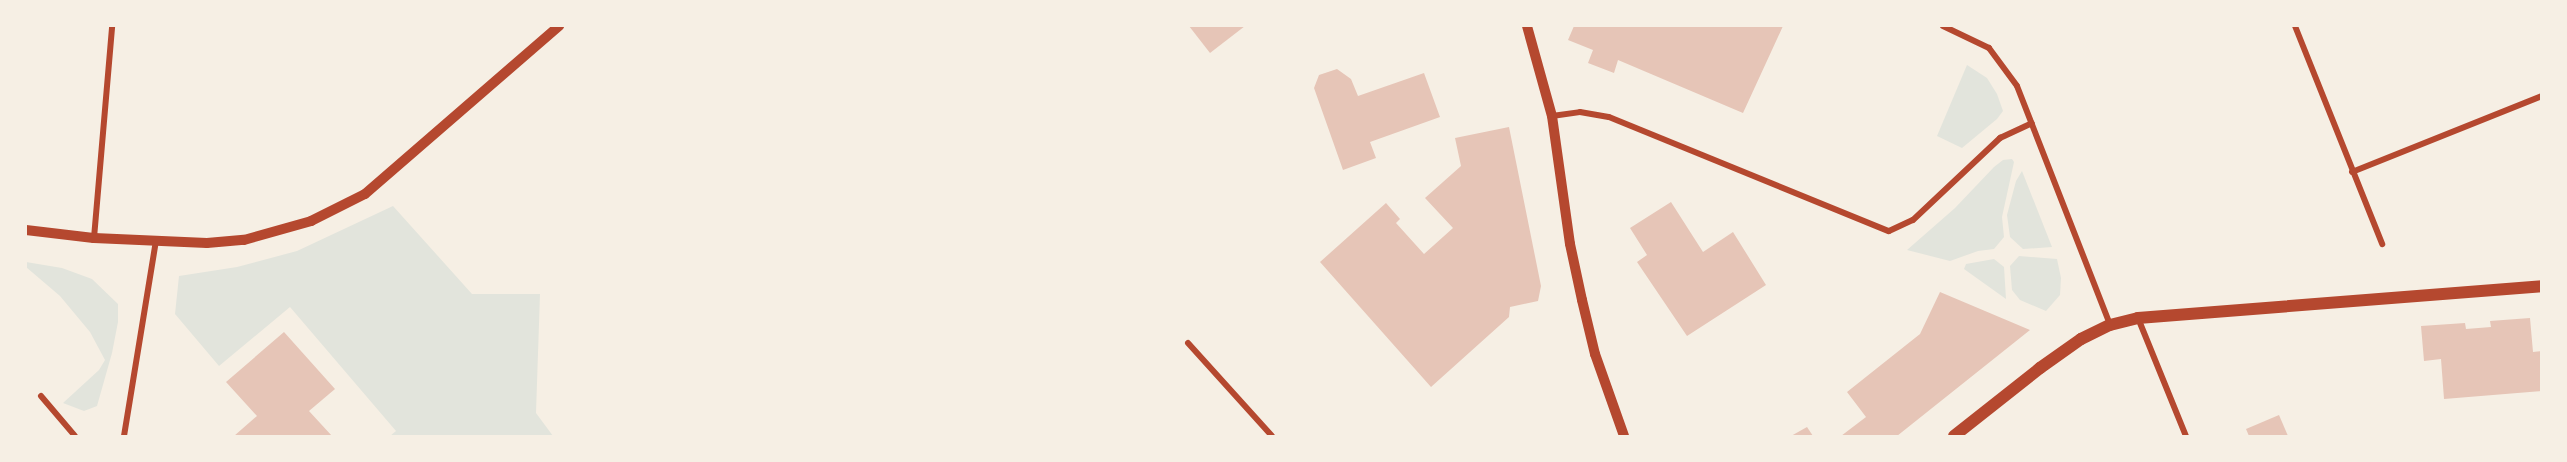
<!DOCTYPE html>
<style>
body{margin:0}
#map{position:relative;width:2567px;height:462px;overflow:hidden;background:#f6efe4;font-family:"DM Sans",sans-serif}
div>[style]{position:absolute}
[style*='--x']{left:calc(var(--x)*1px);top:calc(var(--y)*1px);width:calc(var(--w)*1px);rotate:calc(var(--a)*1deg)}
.green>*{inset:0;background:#e2e4dc}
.building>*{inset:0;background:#e6c5b7}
.minor>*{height:6px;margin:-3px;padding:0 3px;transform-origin:3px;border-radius:3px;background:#b5482f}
.tertiary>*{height:10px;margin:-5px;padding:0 5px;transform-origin:5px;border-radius:5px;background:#b5482f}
.secondary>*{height:12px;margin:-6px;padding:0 6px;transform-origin:6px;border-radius:6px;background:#b5482f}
span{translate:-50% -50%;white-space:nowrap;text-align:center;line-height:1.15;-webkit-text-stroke:4.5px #f6efe4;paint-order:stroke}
.frame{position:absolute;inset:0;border:27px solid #f6efe4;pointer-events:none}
</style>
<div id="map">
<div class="green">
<div style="clip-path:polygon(1967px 65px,1987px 78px,1997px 94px,2003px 111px,1997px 119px,1962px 148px,1937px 136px)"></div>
<div style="clip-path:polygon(2012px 159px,2014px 162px,2002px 217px,2004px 237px,1994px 249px,1978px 251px,1950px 261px,1907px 250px,1955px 208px,1994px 167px,2003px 160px)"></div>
<div style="clip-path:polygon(2022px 171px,2052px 247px,2023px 249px,2010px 237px,2007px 215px,2016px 181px)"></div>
<div style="clip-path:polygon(393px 206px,472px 294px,540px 294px,536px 413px,553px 436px,390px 436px,396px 431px,290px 307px,219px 366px,175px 314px,179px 276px,237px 267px,297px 251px)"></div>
<div style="clip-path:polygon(2019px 256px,2057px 259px,2061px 278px,2060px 295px,2046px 311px,2020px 300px,2012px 290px,2010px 266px)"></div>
<div style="clip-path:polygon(1994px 259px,2004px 267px,2006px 299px,1964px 269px,1966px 264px)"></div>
<div style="clip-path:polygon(26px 262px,62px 268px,92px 279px,118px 304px,118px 322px,112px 353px,97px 406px,84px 411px,63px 403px,99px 370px,105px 360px,90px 332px,60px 296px,26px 267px)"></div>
</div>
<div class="building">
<div style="clip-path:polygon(1189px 26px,1245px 26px,1210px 53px)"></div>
<div style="clip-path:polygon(1574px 26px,1783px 26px,1743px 113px,1618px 60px,1614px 73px,1588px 63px,1593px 50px,1568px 40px)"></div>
<div style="clip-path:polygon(1337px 69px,1351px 79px,1358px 96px,1424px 73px,1440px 117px,1370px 142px,1376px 158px,1343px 170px,1314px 88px,1319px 75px)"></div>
<div style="clip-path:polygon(1509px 127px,1541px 286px,1538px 301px,1510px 307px,1509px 317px,1431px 387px,1320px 262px,1386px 203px,1400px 219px,1396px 223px,1424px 254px,1453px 228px,1425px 198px,1461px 166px,1455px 138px)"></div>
<div style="clip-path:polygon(1671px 202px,1703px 252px,1733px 232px,1766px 285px,1687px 336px,1637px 262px,1647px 255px,1630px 228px)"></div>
<div style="clip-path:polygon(1940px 292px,2030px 330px,1897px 436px,1841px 436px,1866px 417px,1847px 392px,1920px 334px)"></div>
<div style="clip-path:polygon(2530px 318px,2533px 352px,2542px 351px,2542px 391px,2444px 399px,2441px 359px,2424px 361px,2421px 326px,2465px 323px,2466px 329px,2491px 327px,2490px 321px)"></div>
<div style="clip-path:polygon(284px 332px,335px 389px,309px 411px,332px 436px,234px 436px,257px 416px,226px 382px)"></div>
<div style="clip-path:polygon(2279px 415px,2288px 436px,2249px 436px,2246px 429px)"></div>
<div style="clip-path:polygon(1807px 427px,1813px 436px,1791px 436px)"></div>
</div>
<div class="minor">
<div style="--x:1943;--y:26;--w:51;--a:25.6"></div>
<div style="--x:1989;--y:48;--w:47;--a:53.6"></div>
<div style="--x:2017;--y:86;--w:256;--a:68.7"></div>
<div style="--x:2295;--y:26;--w:235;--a:68.2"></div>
<div style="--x:1552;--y:116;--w:28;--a:-8"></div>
<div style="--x:1580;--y:112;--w:29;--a:10"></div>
<div style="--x:1609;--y:117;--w:302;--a:22.2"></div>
<div style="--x:1889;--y:231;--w:26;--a:-25"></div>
<div style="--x:1913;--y:220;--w:120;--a:-43.3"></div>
<div style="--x:2000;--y:138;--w:35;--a:-25"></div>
<div style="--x:2352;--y:172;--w:205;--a:-21.8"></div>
<div style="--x:94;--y:238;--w:213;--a:-85.1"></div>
<div style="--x:2138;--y:318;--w:127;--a:67.9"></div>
<div style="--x:1188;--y:343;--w:125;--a:47.9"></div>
<div style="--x:41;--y:396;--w:52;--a:49.6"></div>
<div style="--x:124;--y:436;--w:198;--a:-80.7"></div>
</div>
<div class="tertiary">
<div style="--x:1527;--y:26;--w:93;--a:74.5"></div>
<div style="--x:1552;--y:116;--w:129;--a:82"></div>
<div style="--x:1570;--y:244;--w:57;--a:77.9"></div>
<div style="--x:1582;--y:300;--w:56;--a:76.5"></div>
<div style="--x:1595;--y:354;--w:87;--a:70.5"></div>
<div style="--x:26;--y:230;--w:68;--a:6.7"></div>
<div style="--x:94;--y:238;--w:113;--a:2.5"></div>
<div style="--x:207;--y:243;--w:37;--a:-5"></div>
<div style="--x:244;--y:240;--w:70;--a:-15.8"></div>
<div style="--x:311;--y:221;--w:60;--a:-26.6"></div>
<div style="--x:365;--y:194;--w:257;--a:-40.9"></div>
</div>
<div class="secondary">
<div style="--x:1954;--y:436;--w:110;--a:-38.3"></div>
<div style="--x:2040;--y:368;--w:50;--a:-35.3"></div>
<div style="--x:2081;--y:339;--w:32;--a:-26"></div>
<div style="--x:2110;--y:325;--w:29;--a:-14"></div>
<div style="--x:2138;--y:318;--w:405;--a:-4.5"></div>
</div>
<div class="frame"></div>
</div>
